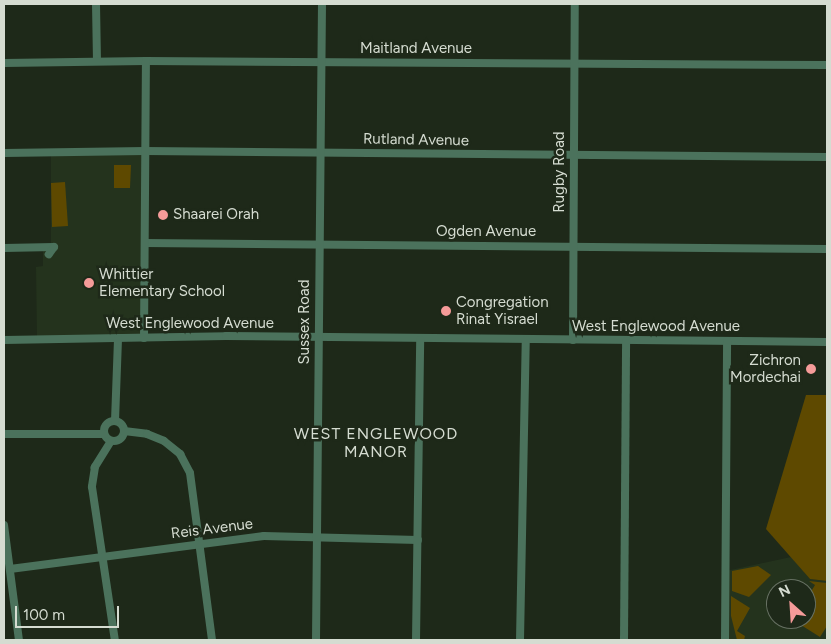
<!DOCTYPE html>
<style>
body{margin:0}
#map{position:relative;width:831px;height:644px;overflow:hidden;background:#1e2919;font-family:Figtree,sans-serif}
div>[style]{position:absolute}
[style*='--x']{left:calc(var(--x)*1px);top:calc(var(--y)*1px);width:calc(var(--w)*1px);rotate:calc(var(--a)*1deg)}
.built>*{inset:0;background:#24331d}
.green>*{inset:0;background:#5e4900}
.minor>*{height:8px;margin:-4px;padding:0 4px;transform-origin:4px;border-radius:4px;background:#4b725c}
.minor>.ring{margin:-4px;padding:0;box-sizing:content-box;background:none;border:8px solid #4b725c;border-radius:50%}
.dots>*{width:14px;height:14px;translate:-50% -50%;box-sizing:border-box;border:2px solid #1e2919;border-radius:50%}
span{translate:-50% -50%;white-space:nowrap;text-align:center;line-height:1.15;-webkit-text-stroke:5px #1e2919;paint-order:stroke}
.street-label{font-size:15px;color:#d5dcd1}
.poi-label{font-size:15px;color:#d5dcd1}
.left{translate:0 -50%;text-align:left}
.right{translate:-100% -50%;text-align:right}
.neighbourhood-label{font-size:16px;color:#d5dcd1;letter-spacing:1px}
.frame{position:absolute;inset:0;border:5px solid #d5dcd1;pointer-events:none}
.north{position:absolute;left:766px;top:579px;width:50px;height:50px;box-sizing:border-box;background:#1e2919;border:1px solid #677163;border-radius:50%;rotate:334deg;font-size:14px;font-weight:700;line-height:20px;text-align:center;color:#d5dcd1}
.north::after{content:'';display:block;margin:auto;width:18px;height:22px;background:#f59b99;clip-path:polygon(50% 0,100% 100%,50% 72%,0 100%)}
.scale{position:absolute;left:15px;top:606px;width:104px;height:22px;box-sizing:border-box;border:2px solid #d5dcd1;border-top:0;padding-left:6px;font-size:15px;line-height:18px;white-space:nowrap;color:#d5dcd1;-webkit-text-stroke:4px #1e2919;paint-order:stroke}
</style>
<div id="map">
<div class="built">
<div style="clip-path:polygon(145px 151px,144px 338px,37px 339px,36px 267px,43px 266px,43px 247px,51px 247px,51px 153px)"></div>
<div style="clip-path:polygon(evenodd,791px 557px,810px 579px,827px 581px,827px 640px,725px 640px,726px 571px,791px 557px,776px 589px,806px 589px,806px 619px,776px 619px,776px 589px)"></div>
</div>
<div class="green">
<div style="clip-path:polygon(114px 165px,131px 165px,130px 188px,114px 188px)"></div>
<div style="clip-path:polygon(65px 182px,68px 226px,52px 227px,51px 183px)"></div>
<div style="clip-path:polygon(806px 395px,827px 395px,827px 581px,810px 579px,766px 529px)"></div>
<div style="clip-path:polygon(758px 566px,771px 575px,749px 597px,732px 591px,732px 571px)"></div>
<div style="clip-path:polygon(809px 581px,827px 583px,827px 626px,820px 637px,793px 620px,806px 619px,806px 600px,815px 585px)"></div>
<div style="clip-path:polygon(731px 596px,750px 608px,737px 631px,745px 636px,744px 640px,737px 640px,731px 616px)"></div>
</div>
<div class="minor">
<div style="--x:96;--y:4;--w:57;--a:89"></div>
<div style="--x:4;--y:63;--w:142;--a:-0.8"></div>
<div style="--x:146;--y:61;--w:681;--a:0.34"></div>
<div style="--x:4;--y:153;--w:141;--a:-0.8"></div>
<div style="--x:145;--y:151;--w:682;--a:0.5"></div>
<div style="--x:145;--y:243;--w:682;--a:0.5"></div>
<div style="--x:4;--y:248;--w:50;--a:-1.1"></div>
<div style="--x:54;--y:247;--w:9;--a:126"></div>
<div style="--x:144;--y:338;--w:277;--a:-89.6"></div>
<div style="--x:4;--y:340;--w:222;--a:-1"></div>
<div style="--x:226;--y:336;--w:601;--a:0.57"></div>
<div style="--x:573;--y:340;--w:336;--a:-89.7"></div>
<div class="ring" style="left:104px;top:421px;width:12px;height:12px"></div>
<div style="--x:115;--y:421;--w:83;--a:-87.9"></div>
<div style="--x:124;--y:431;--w:23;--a:7"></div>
<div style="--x:147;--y:434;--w:18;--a:22"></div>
<div style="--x:164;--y:441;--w:21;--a:39"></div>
<div style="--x:180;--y:454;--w:21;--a:62"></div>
<div style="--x:190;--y:473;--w:168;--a:82.5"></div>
<div style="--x:4;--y:434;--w:100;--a:0"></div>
<div style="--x:111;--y:441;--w:31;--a:122"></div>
<div style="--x:95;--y:467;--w:20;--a:99"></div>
<div style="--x:92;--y:487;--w:155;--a:81.5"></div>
<div style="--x:4;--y:525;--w:116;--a:82.6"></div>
<div style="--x:10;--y:569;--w:256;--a:-7.4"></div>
<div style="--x:264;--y:536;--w:154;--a:1.5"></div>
<div style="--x:316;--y:640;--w:636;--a:-89.46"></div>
<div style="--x:416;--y:640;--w:300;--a:-89.2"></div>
<div style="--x:520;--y:640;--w:300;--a:-88.9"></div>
<div style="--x:624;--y:640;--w:299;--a:-89.6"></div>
<div style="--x:725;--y:640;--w:299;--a:-89.6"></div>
</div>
<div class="dots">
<div style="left:163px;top:215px;background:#f59b99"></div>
<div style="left:89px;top:283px;background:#f59b99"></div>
<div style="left:446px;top:311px;background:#f59b99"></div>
<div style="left:811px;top:369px;background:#f59b99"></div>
</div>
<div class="street-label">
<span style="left:416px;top:49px">Maitland Avenue</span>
<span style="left:416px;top:140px;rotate:1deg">Rutland Avenue</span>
<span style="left:560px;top:172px;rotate:-90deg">Rugby Road</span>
<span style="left:486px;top:232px">Ogden Avenue</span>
<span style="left:305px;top:322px;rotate:-90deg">Sussex Road</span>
<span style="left:190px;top:324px">West Englewood Avenue</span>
<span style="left:656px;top:327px">West Englewood Avenue</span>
<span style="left:212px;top:529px;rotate:-7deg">Reis Avenue</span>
</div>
<div class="poi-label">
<span class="left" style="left:173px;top:215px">Shaarei Orah</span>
<span class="left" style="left:99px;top:283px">Whittier<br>Elementary School</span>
<span class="left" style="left:456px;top:311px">Congregation<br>Rinat Yisrael</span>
<span class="right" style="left:801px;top:369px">Zichron<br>Mordechai</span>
</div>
<div class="neighbourhood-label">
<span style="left:376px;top:443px">WEST ENGLEWOOD<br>MANOR</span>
</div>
<div class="frame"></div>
<div class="north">N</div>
<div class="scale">100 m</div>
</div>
